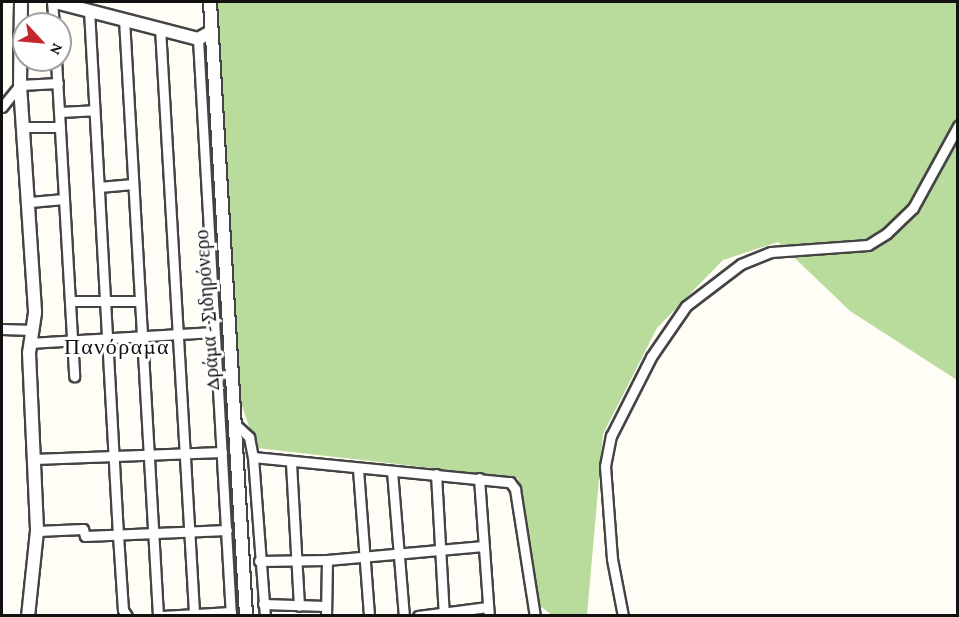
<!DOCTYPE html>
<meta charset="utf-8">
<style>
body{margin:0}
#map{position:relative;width:959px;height:617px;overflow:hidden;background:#fffdf5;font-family:"Crimson Pro",serif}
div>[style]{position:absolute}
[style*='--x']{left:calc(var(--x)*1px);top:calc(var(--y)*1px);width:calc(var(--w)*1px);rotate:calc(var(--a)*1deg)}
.forest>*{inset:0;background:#b9dc9c}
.roads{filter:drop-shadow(2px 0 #444) drop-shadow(-2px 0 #444) drop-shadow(0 2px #444) drop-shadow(0 -2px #444)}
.minor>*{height:9px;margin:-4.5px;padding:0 4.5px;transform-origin:4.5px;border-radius:4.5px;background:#fff}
.tertiary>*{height:12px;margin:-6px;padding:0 6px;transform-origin:6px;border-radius:6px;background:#fff}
span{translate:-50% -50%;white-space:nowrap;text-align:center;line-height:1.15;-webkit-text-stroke:6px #fff;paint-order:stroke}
.street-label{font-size:20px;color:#111}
.quarter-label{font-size:22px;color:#111;letter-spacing:1.5px}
.frame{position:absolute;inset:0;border:3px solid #111;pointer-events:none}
.north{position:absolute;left:12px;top:12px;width:60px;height:60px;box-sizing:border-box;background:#fff;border:2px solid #a0a0a0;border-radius:50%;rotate:116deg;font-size:16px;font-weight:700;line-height:24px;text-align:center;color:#111}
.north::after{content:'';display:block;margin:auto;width:21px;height:27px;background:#c4262e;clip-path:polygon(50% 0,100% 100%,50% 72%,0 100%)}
</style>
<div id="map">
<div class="forest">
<div style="clip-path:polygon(218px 2px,957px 2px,957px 380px,850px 311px,778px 242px,723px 260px,657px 328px,603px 434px,587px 615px,552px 615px,536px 603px,518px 478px,257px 448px,255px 444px,239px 397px,216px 26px)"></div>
</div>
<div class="roads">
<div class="minor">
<div style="--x:52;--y:2;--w:22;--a:85"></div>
<div style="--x:89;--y:10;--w:526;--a:86.84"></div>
<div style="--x:118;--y:535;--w:75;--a:86.2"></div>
<div style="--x:123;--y:610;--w:7;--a:56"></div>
<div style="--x:124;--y:19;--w:598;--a:86.74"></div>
<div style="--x:160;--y:28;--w:586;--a:86.67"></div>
<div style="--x:198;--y:39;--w:578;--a:86.73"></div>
<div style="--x:56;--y:60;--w:317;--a:86.7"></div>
<div style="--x:2;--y:107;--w:28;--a:-51"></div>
<div style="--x:20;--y:85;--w:38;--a:-3"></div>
<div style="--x:60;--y:112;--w:34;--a:-3"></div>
<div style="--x:26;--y:127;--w:34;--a:0"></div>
<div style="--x:99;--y:187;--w:34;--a:-5"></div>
<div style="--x:30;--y:202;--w:34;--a:-5"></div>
<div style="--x:71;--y:301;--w:67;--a:0"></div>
<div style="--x:2;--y:329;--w:30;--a:2"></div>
<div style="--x:29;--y:343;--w:185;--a:-3.4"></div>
<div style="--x:234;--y:423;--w:21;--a:43"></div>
<div style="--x:249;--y:437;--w:20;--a:79"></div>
<div style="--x:253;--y:457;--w:159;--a:85.7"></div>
<div style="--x:253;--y:457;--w:258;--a:5.6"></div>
<div style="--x:510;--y:482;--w:9;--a:54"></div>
<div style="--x:515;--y:489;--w:129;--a:81.1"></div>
<div style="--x:34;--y:459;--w:188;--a:-2.1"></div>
<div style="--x:291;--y:463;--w:143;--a:86.8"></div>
<div style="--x:358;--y:469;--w:147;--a:85.7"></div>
<div style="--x:392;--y:471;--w:145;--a:85.3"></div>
<div style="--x:436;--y:474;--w:142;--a:86.8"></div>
<div style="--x:479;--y:478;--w:138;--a:85.9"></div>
<div style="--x:37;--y:531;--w:46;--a:-2.5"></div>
<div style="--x:83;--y:529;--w:7;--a:74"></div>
<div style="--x:85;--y:536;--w:142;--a:-2.4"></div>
<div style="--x:327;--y:560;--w:157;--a:-5.1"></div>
<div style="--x:259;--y:561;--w:68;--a:-0.8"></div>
<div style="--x:327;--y:560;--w:56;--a:91"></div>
<div style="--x:263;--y:604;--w:63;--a:1.8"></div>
<div style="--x:162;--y:616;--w:69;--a:-3.3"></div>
<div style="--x:418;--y:616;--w:70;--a:-7.4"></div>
<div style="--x:623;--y:616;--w:58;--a:-100.9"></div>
<div style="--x:612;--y:559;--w:93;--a:-94.3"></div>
<div style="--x:605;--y:466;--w:31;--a:-79"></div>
<div style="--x:611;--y:436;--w:89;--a:-63.1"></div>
<div style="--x:651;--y:357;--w:62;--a:-55.5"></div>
<div style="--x:686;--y:306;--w:69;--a:-37.4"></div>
<div style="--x:741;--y:264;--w:32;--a:-22"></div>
<div style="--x:771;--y:252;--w:97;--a:-4.1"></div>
<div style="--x:868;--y:245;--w:22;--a:-32"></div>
<div style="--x:887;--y:233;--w:36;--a:-44"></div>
<div style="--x:913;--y:208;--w:94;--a:-61.2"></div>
</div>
<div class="tertiary">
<div style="--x:21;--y:2;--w:83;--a:90.7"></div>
<div style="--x:20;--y:85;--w:228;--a:86.2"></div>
<div style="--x:35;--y:313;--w:40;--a:98.5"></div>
<div style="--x:29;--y:353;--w:178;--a:87.4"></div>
<div style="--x:37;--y:531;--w:85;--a:96"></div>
<div style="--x:55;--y:2;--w:148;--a:14.5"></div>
<div style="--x:198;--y:39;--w:13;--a:-29"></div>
<div style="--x:210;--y:2;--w:615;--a:86.64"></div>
</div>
</div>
<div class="street-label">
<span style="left:207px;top:310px;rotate:-94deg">Δράμα - Σιδηρόνερο</span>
</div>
<div class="quarter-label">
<span style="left:117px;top:347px">Πανόραμα</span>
</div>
<div class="frame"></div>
<div class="north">N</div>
</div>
